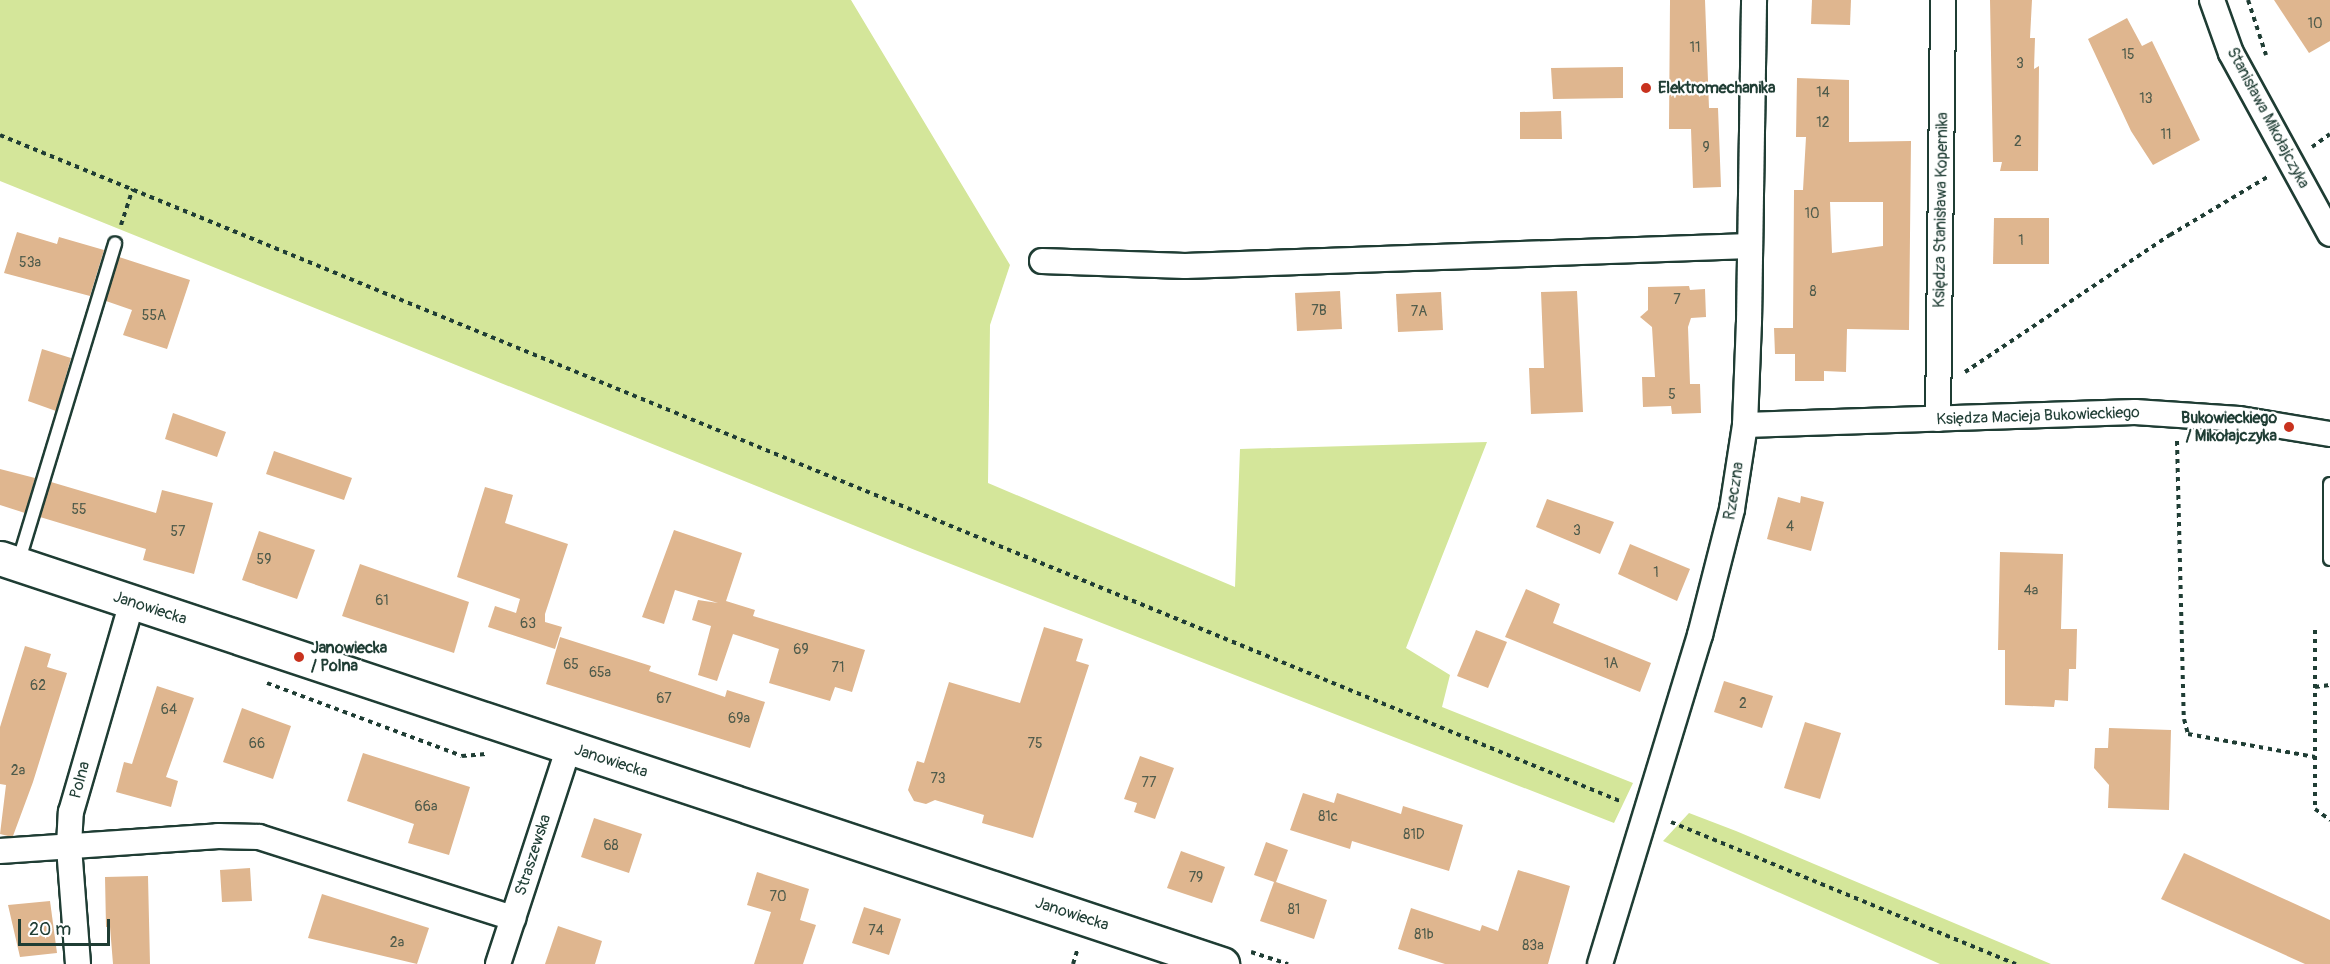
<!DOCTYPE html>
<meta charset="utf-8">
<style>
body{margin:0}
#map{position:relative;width:2330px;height:964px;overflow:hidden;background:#fff;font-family:Pangolin,sans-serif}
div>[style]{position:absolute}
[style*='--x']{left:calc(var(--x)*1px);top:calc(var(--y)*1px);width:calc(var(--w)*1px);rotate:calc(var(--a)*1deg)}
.green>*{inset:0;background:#d4e69a}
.building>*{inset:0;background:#dfb68f}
.path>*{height:4px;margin-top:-2px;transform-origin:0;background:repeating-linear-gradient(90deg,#1f3d34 0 4.5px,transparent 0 9px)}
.roads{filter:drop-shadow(2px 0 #1f3d34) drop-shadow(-2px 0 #1f3d34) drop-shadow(0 2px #1f3d34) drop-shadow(0 -2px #1f3d34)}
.lane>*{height:12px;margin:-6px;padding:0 6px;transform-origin:6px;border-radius:6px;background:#fff}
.street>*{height:24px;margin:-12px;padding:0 12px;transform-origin:12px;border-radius:12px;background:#fff}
.secondary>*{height:33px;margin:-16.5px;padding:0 16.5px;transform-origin:16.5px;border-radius:16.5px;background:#fff}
.dots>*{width:16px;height:16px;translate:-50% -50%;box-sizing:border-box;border:3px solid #fff;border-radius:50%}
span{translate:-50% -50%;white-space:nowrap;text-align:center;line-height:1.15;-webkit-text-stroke:4.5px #fff;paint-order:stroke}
.number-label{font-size:14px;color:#4f5b4b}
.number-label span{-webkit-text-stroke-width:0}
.poi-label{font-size:16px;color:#1f3d34;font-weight:700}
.left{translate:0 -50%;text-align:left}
.right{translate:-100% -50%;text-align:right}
.street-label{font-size:16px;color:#1f3d34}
.scale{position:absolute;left:18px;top:919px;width:92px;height:27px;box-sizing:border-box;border:3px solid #1f3d34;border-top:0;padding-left:8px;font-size:18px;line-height:21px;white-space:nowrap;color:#1f3d34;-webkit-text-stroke:4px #fff;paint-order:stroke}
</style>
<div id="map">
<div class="green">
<div style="clip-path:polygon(0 0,851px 0,1010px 265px,990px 325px,988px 483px,1235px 587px,1240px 449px,1487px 442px,1406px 648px,1450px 675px,1442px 707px,1633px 783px,1614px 823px,915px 550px,0 181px)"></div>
<div style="clip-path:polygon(1689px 813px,1736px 831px,2051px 964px,1940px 964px,1663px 841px)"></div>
</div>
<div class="building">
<div style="clip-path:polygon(1670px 0,1705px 0,1709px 108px,1718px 108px,1721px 187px,1693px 188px,1691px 129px,1669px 129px)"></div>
<div style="clip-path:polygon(1812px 0,1851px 0,1850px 25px,1811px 24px)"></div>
<div style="clip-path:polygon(1990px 0,2032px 0,2030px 38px,2035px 38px,2034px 69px,2039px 66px,2038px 171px,2000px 171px,2002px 162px,1993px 162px)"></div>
<div style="clip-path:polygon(2274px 0,2330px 0,2330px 41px,2309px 53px)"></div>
<div style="clip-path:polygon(2127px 18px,2142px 46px,2152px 41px,2200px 140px,2153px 165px,2131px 131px,2088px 39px)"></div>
<div style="clip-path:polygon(1623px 67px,1623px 98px,1553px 99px,1551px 68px)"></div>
<div style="clip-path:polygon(evenodd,1797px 78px,1849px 80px,1849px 142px,1911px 141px,1909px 330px,1847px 329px,1846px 372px,1824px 371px,1824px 381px,1795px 381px,1795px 354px,1775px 354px,1774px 328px,1793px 328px,1794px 190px,1803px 190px,1806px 137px,1796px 137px,1797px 78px,1830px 202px,1883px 202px,1883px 246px,1832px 253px,1830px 202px)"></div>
<div style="clip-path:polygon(1561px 111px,1562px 139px,1520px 139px,1520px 112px)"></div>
<div style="clip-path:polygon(1994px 218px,2049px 218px,2049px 264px,1993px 264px)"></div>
<div style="clip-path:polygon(17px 232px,57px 244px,59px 237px,104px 250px,90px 296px,4px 273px)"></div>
<div style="clip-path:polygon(119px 257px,190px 280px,167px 349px,123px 335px,132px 310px,106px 301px)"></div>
<div style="clip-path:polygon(1689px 286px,1690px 290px,1705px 289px,1706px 317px,1691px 318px,1688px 327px,1690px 384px,1700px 384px,1701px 413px,1672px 414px,1671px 406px,1643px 407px,1642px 377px,1655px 377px,1652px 327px,1640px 317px,1648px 310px,1648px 287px)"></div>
<div style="clip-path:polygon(1340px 291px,1342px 329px,1297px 331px,1295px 293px)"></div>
<div style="clip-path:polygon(1577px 291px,1583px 412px,1531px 414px,1529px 368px,1544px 368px,1541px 292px)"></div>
<div style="clip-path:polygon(1441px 292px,1443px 330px,1398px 332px,1396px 294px)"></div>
<div style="clip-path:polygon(42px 349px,71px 358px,56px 411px,28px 401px)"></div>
<div style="clip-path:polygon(173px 413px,226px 432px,217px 457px,165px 439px)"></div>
<div style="clip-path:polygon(274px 451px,352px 478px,344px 500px,266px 474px)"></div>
<div style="clip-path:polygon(0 469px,35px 478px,25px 513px,0 505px)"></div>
<div style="clip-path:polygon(51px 482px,156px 513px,162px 490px,213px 503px,194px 574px,143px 560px,146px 549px,40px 517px)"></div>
<div style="clip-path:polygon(485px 487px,513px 495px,505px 523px,568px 544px,545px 614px,545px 622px,562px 627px,555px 649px,488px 627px,495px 606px,516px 613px,520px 599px,457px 577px)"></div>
<div style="clip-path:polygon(1801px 496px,1824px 502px,1811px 551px,1767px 539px,1778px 497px,1800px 503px)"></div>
<div style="clip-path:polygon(1547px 499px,1614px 522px,1600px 554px,1536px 527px)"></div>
<div style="clip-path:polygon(674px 530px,742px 553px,726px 601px,755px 610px,753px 616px,865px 650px,852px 692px,835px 687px,830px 701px,769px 683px,779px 649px,733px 634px,717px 681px,698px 675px,711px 626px,692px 620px,698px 600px,718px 603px,675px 590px,664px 624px,642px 617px)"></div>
<div style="clip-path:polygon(259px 531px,315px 550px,297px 599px,242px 580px)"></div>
<div style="clip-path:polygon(1630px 544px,1690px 569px,1677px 601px,1618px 574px)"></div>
<div style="clip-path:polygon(2000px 552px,2063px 554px,2061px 629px,2077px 629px,2076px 669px,2069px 669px,2068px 701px,2055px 700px,2054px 707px,2005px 705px,2005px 650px,1998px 650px)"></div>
<div style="clip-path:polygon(360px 564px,469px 602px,454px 653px,342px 616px)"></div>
<div style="clip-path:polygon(1526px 589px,1560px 604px,1553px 623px,1651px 663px,1640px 692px,1505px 637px)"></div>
<div style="clip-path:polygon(1044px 627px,1083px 639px,1076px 661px,1089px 665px,1033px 838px,982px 823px,984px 815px,935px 800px,926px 804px,914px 801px,908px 790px,917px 761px,924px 763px,949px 682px,1020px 703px)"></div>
<div style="clip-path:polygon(1476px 630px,1507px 642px,1488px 688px,1457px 676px)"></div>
<div style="clip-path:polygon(560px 637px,651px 666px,649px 671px,725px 697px,727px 690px,765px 702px,750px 748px,546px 684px)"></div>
<div style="clip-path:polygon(25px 646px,51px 654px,47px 667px,67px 673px,33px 782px,13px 836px,8px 836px,0 834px,6px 785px,0 784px,0 727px)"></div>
<div style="clip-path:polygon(1724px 681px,1773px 696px,1762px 728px,1714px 712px)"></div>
<div style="clip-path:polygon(157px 686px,194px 698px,166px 777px,178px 781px,171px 807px,116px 792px,124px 762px,132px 764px)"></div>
<div style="clip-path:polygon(242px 708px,291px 726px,273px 779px,223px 762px)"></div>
<div style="clip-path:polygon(1805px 722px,1841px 733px,1820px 799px,1784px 788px)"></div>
<div style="clip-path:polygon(2109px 728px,2171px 730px,2169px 810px,2108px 808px,2109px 785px,2094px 768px,2095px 748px,2108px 748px)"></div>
<div style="clip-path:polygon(363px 753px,470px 787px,449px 855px,408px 843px,414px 824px,347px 801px)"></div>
<div style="clip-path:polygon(1140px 756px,1174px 768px,1155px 819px,1134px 812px,1137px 803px,1124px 799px)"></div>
<div style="clip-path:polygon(1303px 793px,1334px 803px,1337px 793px,1401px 814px,1403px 806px,1463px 825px,1449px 871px,1352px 841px,1350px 849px,1290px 830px)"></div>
<div style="clip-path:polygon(594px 818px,642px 834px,629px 873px,581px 857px)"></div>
<div style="clip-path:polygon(1266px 842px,1288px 850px,1276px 882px,1327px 900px,1314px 939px,1260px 921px,1274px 882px,1254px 875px)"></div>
<div style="clip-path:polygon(1181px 851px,1225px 867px,1212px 903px,1167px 888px)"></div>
<div style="clip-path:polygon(2184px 853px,2330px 920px,2330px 964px,2305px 964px,2161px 899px)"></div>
<div style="clip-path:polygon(250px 868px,252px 901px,222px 902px,220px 870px)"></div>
<div style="clip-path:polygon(1518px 870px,1570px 886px,1548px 964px,1445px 964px,1398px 949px,1411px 908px,1480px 931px,1482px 925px,1498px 931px)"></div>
<div style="clip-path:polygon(757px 872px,809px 889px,800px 920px,816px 925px,803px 964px,754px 964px,771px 912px,747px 905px)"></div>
<div style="clip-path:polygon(148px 876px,150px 964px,113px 964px,110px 927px,106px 927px,105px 877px)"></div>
<div style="clip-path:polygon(322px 894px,429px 928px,417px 964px,308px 938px)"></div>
<div style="clip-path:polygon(50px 901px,57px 953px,20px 957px,8px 905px)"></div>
<div style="clip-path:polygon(864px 907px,901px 919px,889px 955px,852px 943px)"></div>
<div style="clip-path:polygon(558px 926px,602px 941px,595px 964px,545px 964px)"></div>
</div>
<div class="path">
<div style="--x:2248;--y:0;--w:58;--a:71.9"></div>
<div style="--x:0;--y:135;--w:1754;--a:22.35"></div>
<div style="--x:2312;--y:147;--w:22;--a:-36"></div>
<div style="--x:121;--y:225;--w:38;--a:-72"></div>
<div style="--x:1965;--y:372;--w:247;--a:-33.8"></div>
<div style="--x:2170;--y:235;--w:115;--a:-30.8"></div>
<div style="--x:2177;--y:441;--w:278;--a:88.6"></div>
<div style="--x:2184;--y:719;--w:16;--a:75"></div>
<div style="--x:2188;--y:734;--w:129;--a:10.3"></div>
<div style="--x:2315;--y:630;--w:179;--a:90"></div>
<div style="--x:2315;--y:809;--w:19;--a:36"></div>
<div style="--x:267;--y:683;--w:208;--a:20.5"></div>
<div style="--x:462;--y:756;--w:24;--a:-5"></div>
<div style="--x:2315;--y:687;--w:15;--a:-8"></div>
<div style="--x:1671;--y:822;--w:373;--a:22.4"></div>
<div style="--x:1251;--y:952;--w:39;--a:18"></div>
<div style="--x:1073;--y:964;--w:17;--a:-73"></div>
</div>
<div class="roads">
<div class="lane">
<div style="--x:2330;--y:559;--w:75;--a:-90"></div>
<div style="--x:18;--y:563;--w:334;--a:-73.1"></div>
</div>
<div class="street">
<div style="--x:2212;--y:0;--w:56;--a:70.3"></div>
<div style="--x:2231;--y:53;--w:206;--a:61.3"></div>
<div style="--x:1042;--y:261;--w:143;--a:2"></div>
<div style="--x:1185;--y:266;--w:565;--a:-2.03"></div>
<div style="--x:1938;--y:419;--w:419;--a:-89.3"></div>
<div style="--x:1745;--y:425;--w:390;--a:-1.9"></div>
<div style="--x:2135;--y:412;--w:104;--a:3.9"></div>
<div style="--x:2239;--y:419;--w:92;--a:9.4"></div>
<div style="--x:0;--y:851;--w:219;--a:-3.9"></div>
<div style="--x:218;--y:836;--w:41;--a:1.4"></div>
<div style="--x:259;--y:837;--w:267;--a:17.7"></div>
<div style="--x:78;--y:964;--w:118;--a:-94.4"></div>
<div style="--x:69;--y:846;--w:34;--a:-87"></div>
<div style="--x:71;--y:812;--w:219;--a:-73.8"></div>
<div style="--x:498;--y:964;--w:228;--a:-71.9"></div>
<div style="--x:1600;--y:964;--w:344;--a:-73.1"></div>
<div style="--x:1700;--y:635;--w:130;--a:-75.7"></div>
<div style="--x:1732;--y:509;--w:85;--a:-81.2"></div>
<div style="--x:1745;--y:425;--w:103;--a:-87.8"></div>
<div style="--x:1749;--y:322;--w:322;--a:-89.1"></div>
</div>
<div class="secondary">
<div style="--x:0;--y:558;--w:1288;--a:18.38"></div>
</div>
</div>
<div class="dots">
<div style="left:1646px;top:88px;background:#c8321e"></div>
<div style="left:2289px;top:427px;background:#c8321e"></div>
<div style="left:299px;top:657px;background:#c8321e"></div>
</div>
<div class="number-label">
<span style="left:2315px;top:24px">10</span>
<span style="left:1695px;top:48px">11</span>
<span style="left:2128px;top:55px">15</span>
<span style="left:2020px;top:64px">3</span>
<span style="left:1823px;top:93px">14</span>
<span style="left:2146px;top:99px">13</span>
<span style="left:1823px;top:123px">12</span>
<span style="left:2166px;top:135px">11</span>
<span style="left:2018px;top:142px">2</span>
<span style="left:1706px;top:148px">9</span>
<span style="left:1812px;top:214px">10</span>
<span style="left:2021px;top:241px">1</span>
<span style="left:30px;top:263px">53a</span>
<span style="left:1813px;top:292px">8</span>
<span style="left:1677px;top:300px">7</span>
<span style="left:1319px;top:311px">7B</span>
<span style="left:1419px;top:312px">7A</span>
<span style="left:154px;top:316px">55A</span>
<span style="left:1672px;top:395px">5</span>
<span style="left:79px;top:510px">55</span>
<span style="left:1790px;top:527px">4</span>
<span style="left:1577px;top:531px">3</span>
<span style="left:178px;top:532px">57</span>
<span style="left:264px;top:560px">59</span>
<span style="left:1656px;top:573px">1</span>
<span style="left:2031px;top:591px">4a</span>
<span style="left:382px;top:601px">61</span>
<span style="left:528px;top:624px">63</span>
<span style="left:801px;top:650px">69</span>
<span style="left:1611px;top:664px">1A</span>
<span style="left:571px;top:665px">65</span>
<span style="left:838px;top:668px">71</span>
<span style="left:600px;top:673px">65a</span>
<span style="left:38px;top:686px">62</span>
<span style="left:664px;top:699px">67</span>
<span style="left:1743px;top:704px">2</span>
<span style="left:169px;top:710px">64</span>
<span style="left:739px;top:719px">69a</span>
<span style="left:257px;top:744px">66</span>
<span style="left:1035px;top:744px">75</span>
<span style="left:18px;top:771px">2a</span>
<span style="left:938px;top:779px">73</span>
<span style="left:1149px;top:783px">77</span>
<span style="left:426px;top:807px">66a</span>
<span style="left:1328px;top:817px">81c</span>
<span style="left:1414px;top:835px">81D</span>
<span style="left:611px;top:846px">68</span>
<span style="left:1196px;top:878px">79</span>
<span style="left:778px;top:897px">70</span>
<span style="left:1294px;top:910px">81</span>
<span style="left:876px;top:931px">74</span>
<span style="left:1424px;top:935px">81b</span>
<span style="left:397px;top:943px">2a</span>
<span style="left:1533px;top:946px">83a</span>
</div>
<div class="poi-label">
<span class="left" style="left:1658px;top:88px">Elektromechanika</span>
<span class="right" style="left:2277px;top:427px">Bukowieckiego<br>/ Mikołajczyka</span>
<span class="left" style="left:311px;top:657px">Janowiecka<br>/ Polna</span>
</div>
<div class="street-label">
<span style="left:2268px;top:118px;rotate:62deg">Stanisława Mikołajczyka</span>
<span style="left:1941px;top:210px;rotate:-89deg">Księdza Stanisława Kopernika</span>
<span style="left:2038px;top:416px;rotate:-2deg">Księdza Macieja Bukowieckiego</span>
<span style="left:1734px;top:491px;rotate:-81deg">Rzeczna</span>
<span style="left:150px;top:608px;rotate:18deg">Janowiecka</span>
<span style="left:611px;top:761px;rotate:18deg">Janowiecka</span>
<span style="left:80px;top:780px;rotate:-75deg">Polna</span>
<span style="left:533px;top:855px;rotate:-72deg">Straszewska</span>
<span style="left:1072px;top:914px;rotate:18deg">Janowiecka</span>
</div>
<div class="scale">20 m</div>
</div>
